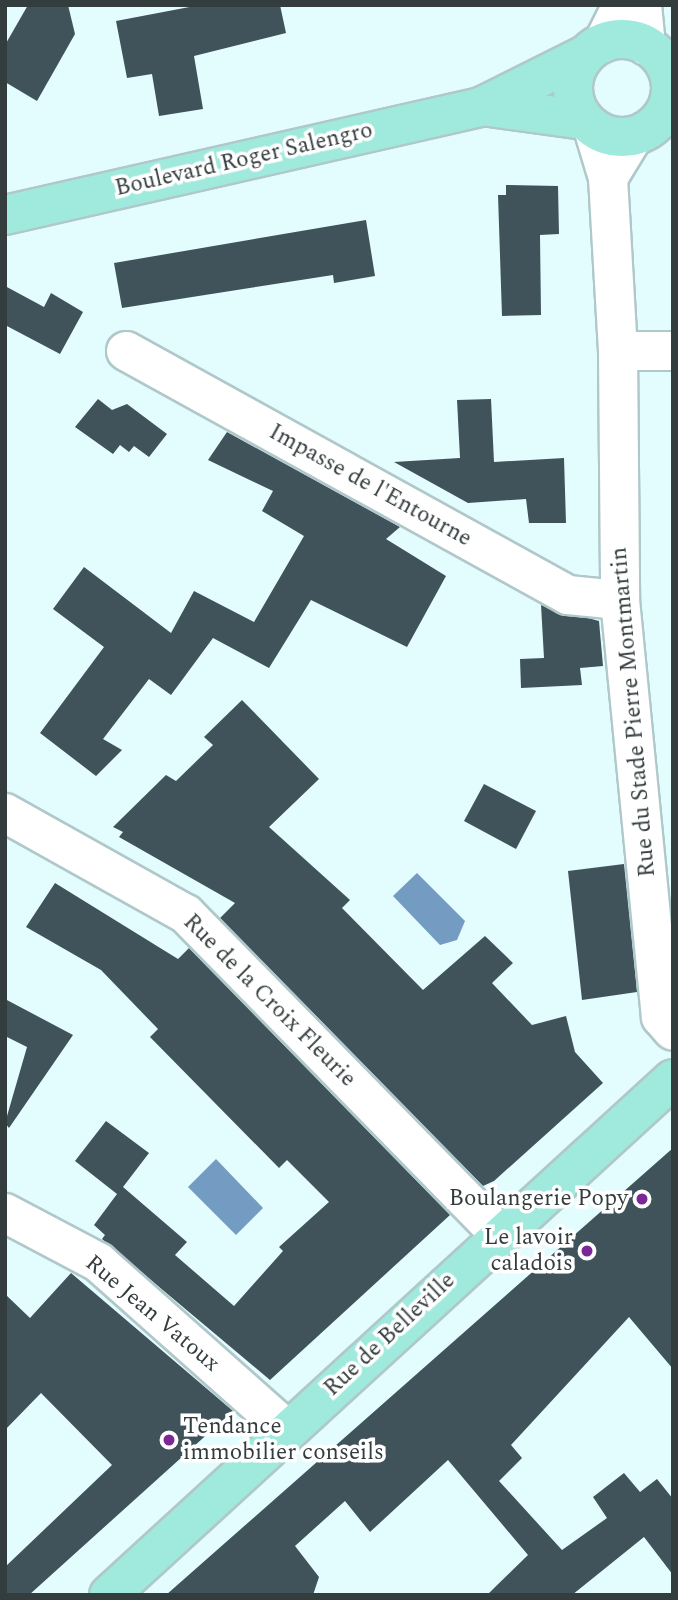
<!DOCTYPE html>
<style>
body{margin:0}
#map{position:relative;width:678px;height:1600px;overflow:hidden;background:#e3fcfe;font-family:Spectral,serif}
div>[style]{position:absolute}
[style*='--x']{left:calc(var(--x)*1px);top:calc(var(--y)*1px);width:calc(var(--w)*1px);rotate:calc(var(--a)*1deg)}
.water>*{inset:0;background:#749bc1}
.building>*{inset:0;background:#40525a}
.roads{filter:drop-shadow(2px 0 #b0c8ca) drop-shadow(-2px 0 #b0c8ca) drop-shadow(0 2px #b0c8ca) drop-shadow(0 -2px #b0c8ca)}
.minor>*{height:38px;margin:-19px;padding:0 19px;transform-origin:19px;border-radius:19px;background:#fff}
.major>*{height:38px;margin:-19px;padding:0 19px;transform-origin:19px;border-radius:19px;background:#a0eadd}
.major>.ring{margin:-19px;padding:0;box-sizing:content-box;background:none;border:38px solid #a0eadd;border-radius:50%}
.dots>*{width:19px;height:19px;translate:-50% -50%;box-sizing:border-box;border:4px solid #fff;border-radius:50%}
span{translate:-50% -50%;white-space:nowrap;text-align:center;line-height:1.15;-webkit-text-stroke:7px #fff;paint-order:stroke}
.street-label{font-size:23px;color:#343d3e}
.poi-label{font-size:23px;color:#343d3e}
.right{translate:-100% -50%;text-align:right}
.left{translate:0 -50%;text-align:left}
.frame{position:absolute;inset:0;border:7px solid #343d3e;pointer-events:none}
</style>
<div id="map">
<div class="water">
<div style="clip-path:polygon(417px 873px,465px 921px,457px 940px,440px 945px,393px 896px)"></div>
<div style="clip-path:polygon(216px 1159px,263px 1208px,236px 1235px,188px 1187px)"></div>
</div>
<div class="building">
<div style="clip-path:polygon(28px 5px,68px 5px,75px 34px,37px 101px,5px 82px,5px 45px)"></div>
<div style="clip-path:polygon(200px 5px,280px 5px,286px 33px,194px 56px,203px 109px,159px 116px,152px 74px,127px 78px,116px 21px)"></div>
<div style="clip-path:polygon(506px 185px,558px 186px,559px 234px,540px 235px,541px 315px,502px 316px,498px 195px,506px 195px)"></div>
<div style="clip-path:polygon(366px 220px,375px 276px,334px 283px,333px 275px,122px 308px,114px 263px)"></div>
<div style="clip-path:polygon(5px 286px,44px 307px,51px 293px,83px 312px,60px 354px,5px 325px)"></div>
<div style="clip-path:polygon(98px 399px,112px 410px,127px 404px,167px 434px,149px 457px,134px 446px,129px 452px,120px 445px,113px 454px,75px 427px)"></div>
<div style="clip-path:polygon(491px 399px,494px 462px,564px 458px,566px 523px,529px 523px,526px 499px,468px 503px,394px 462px,460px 458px,457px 400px)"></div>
<div style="clip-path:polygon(227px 432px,400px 527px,386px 539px,446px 576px,407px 647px,311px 600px,269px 668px,213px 638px,171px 695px,149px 679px,103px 739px,122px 750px,96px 776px,40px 733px,104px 647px,53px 609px,84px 567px,171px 633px,194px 591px,254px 622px,304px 536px,262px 511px,273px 491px,208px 460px)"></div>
<div style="clip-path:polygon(541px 605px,599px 621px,603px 666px,580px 668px,582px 685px,521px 688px,520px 659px,544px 658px)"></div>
<div style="clip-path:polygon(242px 700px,319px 779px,269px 827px,350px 900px,342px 908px,423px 990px,485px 936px,513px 963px,492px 983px,532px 1025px,566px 1016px,575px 1052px,603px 1083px,494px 1181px,483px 1186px,220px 918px,235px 903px,119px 837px,123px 832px,113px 827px,166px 775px,176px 781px,213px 745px,204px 737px)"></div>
<div style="clip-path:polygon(484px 784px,536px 811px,516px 849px,464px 821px)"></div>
<div style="clip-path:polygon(624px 864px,637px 992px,582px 1000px,568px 871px)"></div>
<div style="clip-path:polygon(55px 883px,178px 959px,189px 948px,450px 1215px,270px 1380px,102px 1239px,105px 1235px,94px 1225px,117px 1194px,75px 1161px,106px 1121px,149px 1153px,123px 1187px,187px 1242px,175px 1255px,234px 1306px,283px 1251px,279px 1247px,329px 1202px,287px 1160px,279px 1168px,150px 1037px,158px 1029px,101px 970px,26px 927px)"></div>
<div style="clip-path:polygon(5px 999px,73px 1035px,9px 1128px,5px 1123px,27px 1047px,5px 1036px)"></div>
<div style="clip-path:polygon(673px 1148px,673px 1369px,629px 1317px,511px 1445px,522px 1458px,499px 1481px,562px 1550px,607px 1518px,593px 1497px,624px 1473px,640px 1492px,657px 1479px,673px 1499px,673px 1575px,644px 1537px,572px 1595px,487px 1595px,528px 1555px,448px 1460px,370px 1532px,345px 1501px,295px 1546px,319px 1577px,313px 1595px,166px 1595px)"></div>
<div style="clip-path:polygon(71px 1273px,233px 1411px,29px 1595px,5px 1595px,5px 1567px,112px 1465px,41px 1393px,5px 1430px,5px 1294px,30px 1318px)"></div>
</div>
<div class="roads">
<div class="minor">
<div style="--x:642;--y:5;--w:41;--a:84.4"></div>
<div style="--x:603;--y:43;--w:42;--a:-63.4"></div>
<div style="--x:593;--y:128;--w:52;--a:73.3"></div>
<div style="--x:608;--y:178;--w:173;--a:86.7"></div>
<div style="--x:618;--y:351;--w:249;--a:89.5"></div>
<div style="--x:620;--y:600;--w:419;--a:84.4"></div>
<div style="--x:661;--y:1017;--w:18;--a:49"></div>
<div style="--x:608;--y:178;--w:48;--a:-58.6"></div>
<div style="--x:126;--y:351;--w:505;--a:28.9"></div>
<div style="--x:568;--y:595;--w:52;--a:5.5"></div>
<div style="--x:618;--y:351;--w:55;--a:0"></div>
<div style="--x:5;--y:813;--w:207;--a:29.2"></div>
<div style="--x:186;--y:914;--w:448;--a:45.6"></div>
<div style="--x:5;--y:1213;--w:105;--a:27.8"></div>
<div style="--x:98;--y:1262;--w:253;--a:41.6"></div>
</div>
<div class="major">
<div class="ring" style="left:573px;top:39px;width:60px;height:60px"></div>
<div style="--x:483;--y:106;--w:102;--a:7.9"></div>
<div style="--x:5;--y:215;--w:490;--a:-12.8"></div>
<div style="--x:483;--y:106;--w:114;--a:-26.6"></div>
<div style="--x:109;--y:1595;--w:764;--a:-42.46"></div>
</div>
</div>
<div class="dots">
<div style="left:642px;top:1199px;background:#7c2796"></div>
<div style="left:587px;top:1251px;background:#7c2796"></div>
<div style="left:169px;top:1440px;background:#7c2796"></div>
</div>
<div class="street-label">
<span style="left:244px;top:160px;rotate:-13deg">Boulevard Roger Salengro</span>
<span style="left:370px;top:486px;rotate:29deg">Impasse de l'Entourne</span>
<span style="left:634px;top:712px;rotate:-95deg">Rue du Stade Pierre Montmartin</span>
<span style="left:269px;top:1001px;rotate:45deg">Rue de la Croix Fleurie</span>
<span style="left:152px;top:1314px;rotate:40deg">Rue Jean Vatoux</span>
<span style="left:390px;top:1335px;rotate:-43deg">Rue de Belleville</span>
</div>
<div class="poi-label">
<span class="right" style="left:628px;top:1199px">Boulangerie Popy</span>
<span class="right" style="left:573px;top:1251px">Le lavoir<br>caladois</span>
<span class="left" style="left:183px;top:1440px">Tendance<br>immobilier conseils</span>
</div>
<div class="frame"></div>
</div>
